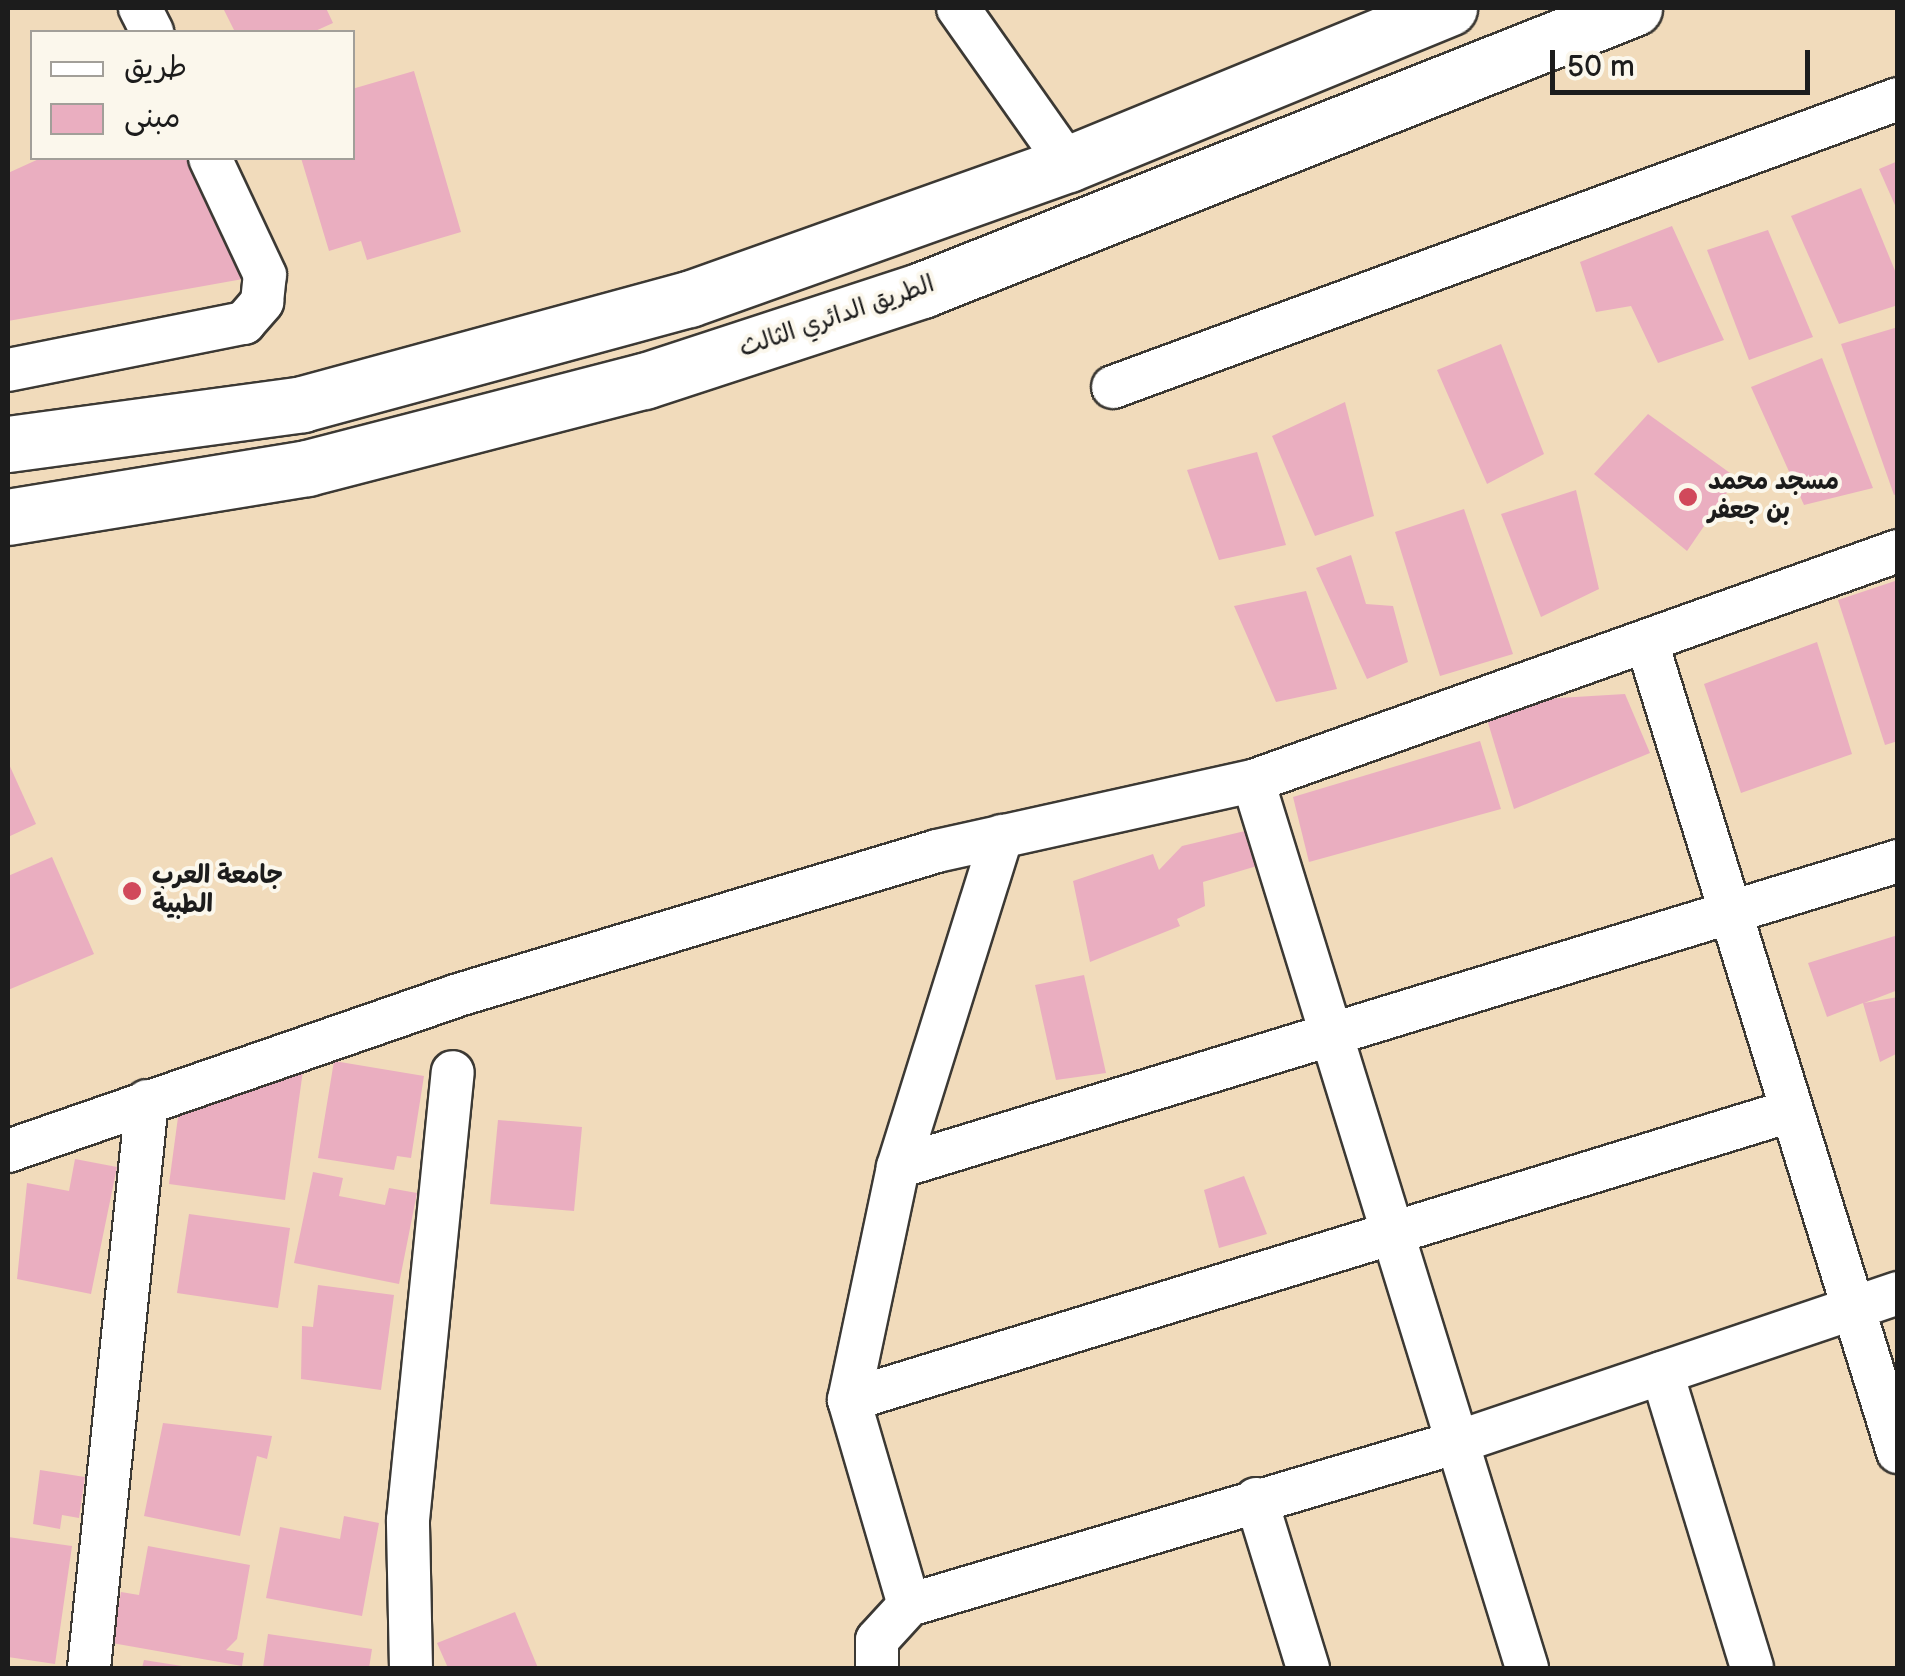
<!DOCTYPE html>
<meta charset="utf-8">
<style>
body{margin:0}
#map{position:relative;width:1905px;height:1676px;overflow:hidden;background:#f1dbbb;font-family:"Balsamiq Sans","Playpen Sans Arabic",sans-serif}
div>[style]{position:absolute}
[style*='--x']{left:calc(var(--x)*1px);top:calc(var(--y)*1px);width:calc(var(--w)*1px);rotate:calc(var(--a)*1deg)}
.building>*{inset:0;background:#eaaec0}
.roads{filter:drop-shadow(2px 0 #3c3934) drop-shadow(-2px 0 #3c3934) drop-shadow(0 2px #3c3934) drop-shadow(0 -2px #3c3934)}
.minor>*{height:42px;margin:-21px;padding:0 21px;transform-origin:21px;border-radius:21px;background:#fff}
.highway>*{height:55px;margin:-27.5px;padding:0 27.5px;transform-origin:27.5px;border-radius:27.5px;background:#fff}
.dots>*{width:28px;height:28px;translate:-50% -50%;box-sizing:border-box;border:5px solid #fbf7ec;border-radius:50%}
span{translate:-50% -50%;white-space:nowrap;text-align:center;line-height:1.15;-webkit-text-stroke:8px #fbf7ec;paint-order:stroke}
.street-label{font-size:25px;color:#1c1c1c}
.poi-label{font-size:25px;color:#1c1c1c;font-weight:700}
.left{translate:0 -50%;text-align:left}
.frame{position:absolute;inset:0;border:10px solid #1c1c1c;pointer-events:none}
.legend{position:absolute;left:30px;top:30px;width:325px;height:130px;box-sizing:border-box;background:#fbf7ec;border:2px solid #a29f99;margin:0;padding:12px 18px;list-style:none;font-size:30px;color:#1c1c1c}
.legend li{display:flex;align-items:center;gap:20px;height:50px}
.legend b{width:50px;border:2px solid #a29f99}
.scale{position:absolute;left:1550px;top:50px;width:260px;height:45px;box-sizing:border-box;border:5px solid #1c1c1c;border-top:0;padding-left:12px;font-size:30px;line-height:35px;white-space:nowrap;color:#1c1c1c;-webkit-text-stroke:8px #fbf7ec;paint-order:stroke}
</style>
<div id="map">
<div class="building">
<div style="clip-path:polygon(223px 8px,326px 8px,333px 23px,313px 32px,235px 32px)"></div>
<div style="clip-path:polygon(414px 71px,461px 232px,367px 260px,361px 241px,329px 251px,301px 158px,352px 158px,352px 89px)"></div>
<div style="clip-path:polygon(41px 158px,200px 158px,251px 264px,243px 279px,8px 321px,8px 173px)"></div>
<div style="clip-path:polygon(1898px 161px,1898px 212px,1879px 169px)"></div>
<div style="clip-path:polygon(1861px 188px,1898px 278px,1898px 305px,1839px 324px,1791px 216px)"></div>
<div style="clip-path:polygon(1672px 226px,1724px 340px,1658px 363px,1631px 306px,1596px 312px,1580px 262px)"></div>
<div style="clip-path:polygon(1768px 230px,1813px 337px,1749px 360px,1707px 250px)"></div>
<div style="clip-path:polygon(1898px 327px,1898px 493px,1894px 495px,1841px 344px)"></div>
<div style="clip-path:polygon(1501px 344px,1544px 454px,1487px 484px,1437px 370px)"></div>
<div style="clip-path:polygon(1822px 358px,1873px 488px,1804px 505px,1751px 387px)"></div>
<div style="clip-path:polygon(1345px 402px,1374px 516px,1315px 536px,1272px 436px)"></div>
<div style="clip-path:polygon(1648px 414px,1737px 478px,1687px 551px,1594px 474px)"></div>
<div style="clip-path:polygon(1257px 452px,1286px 545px,1219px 560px,1187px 470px)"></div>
<div style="clip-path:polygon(1576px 490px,1599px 589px,1541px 617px,1501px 514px)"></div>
<div style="clip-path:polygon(1464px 509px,1513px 654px,1440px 676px,1395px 532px)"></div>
<div style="clip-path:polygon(1351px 555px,1366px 604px,1393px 606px,1408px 662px,1367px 679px,1316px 568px)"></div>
<div style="clip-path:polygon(1898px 580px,1898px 741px,1885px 745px,1838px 600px)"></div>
<div style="clip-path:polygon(1306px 591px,1337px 689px,1276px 702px,1234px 606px)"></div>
<div style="clip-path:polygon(1817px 642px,1852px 754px,1741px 793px,1704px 684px)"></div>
<div style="clip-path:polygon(1625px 694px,1650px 753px,1514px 809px,1486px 716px,1525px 700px)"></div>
<div style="clip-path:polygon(1480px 741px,1501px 809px,1309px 862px,1293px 797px)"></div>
<div style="clip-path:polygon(8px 762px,36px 824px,8px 837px)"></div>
<div style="clip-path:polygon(1245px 831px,1257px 866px,1203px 882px,1205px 906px,1177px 919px,1180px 926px,1090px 962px,1073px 881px,1153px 854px,1159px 870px,1182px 846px)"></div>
<div style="clip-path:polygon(52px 857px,94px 954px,8px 990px,8px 876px)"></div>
<div style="clip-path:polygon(1898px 935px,1898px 990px,1864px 1003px,1898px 997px,1898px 1053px,1880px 1062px,1863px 1003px,1827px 1017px,1808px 963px)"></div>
<div style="clip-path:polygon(1084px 975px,1106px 1073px,1056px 1080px,1035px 985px)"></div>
<div style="clip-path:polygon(305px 1056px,285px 1200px,169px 1184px,181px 1095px)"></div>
<div style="clip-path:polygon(334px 1061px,424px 1076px,411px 1158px,397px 1156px,394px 1170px,318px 1158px)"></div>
<div style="clip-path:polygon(498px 1120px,582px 1127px,574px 1211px,490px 1204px)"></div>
<div style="clip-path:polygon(75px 1159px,117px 1167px,91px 1294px,17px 1279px,27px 1183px,69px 1191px)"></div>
<div style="clip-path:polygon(313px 1172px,343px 1178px,339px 1196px,385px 1205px,389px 1188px,417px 1193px,399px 1284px,294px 1263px)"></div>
<div style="clip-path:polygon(1244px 1176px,1267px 1234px,1219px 1248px,1204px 1190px)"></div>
<div style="clip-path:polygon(189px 1214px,290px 1228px,278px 1308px,177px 1293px)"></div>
<div style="clip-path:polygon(318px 1285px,394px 1295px,381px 1390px,301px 1379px,302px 1326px,313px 1327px)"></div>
<div style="clip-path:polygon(163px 1423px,272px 1436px,267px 1459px,257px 1456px,240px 1536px,144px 1516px)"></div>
<div style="clip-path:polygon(40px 1470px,85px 1477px,79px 1518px,62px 1515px,60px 1529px,33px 1524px)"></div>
<div style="clip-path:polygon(344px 1516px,379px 1523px,362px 1616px,266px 1598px,280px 1527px,340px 1539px)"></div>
<div style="clip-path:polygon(8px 1537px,72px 1546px,55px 1664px,8px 1657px)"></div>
<div style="clip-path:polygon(148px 1546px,250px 1565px,237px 1639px,226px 1650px,244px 1653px,242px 1666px,112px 1643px,121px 1592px,139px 1595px)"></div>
<div style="clip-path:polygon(515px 1612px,538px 1668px,448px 1668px,437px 1643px)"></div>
<div style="clip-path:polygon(268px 1634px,372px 1649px,369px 1668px,263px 1668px)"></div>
<div style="clip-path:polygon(144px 1660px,182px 1666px,182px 1668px,142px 1668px)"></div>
</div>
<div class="roads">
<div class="minor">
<div style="--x:140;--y:8;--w:27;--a:63"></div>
<div style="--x:958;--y:8;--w:191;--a:54.8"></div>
<div style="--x:8;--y:370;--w:241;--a:-11.3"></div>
<div style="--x:244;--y:323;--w:28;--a:-49"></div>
<div style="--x:262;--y:302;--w:27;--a:-84"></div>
<div style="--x:265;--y:275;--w:129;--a:-115.2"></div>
<div style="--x:1113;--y:387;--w:836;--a:-20.15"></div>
<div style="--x:1648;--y:646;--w:844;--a:72.77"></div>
<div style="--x:1253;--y:781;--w:928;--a:72.83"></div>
<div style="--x:8;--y:1151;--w:473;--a:-19.1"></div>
<div style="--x:455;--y:996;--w:503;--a:-16.74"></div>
<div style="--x:937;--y:851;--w:324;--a:-12.5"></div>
<div style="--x:1253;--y:781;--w:685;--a:-19.63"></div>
<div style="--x:898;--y:1167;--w:1046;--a:-17.01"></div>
<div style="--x:1662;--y:1373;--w:308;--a:73"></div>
<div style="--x:849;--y:1400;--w:981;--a:-17.07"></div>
<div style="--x:1256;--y:1499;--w:177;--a:72.9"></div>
<div style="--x:909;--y:1605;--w:573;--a:-16.54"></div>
<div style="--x:1458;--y:1442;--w:465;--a:-18.7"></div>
<div style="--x:89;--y:1668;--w:570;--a:-84.16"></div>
<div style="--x:411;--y:1668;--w:148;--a:-91.2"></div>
<div style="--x:408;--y:1520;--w:450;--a:-84.3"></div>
<div style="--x:877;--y:1668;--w:28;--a:-90"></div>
<div style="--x:877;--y:1640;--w:47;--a:-47.6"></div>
<div style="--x:909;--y:1605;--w:214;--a:-106.3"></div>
<div style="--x:849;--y:1400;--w:238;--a:-78.1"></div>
<div style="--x:898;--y:1167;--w:347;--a:-72.6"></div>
</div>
<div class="highway">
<div style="--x:8;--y:444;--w:297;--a:-7.7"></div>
<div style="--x:302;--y:404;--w:401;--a:-15.2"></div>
<div style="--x:689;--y:299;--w:402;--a:-19.6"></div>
<div style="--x:1068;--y:164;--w:412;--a:-22.3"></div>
<div style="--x:8;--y:517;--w:303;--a:-9.3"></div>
<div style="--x:307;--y:468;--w:348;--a:-14.5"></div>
<div style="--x:644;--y:381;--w:293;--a:-18.1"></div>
<div style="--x:922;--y:290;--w:766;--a:-21.61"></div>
</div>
</div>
<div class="dots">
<div style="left:1688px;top:497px;background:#d1495b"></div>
<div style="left:132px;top:891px;background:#d1495b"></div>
</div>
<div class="street-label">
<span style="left:837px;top:317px;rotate:-19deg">الطريق الدائري الثالث</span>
</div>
<div class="poi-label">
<span class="left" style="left:1708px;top:497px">مسجد محمد<br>بن جعفر</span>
<span class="left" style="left:152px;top:891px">جامعة العرب<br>الطبية</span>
</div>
<div class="frame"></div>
<ul class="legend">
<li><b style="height:12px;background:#fff"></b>طريق</li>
<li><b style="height:28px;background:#eaaec0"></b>مبنى</li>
</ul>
<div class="scale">50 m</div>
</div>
